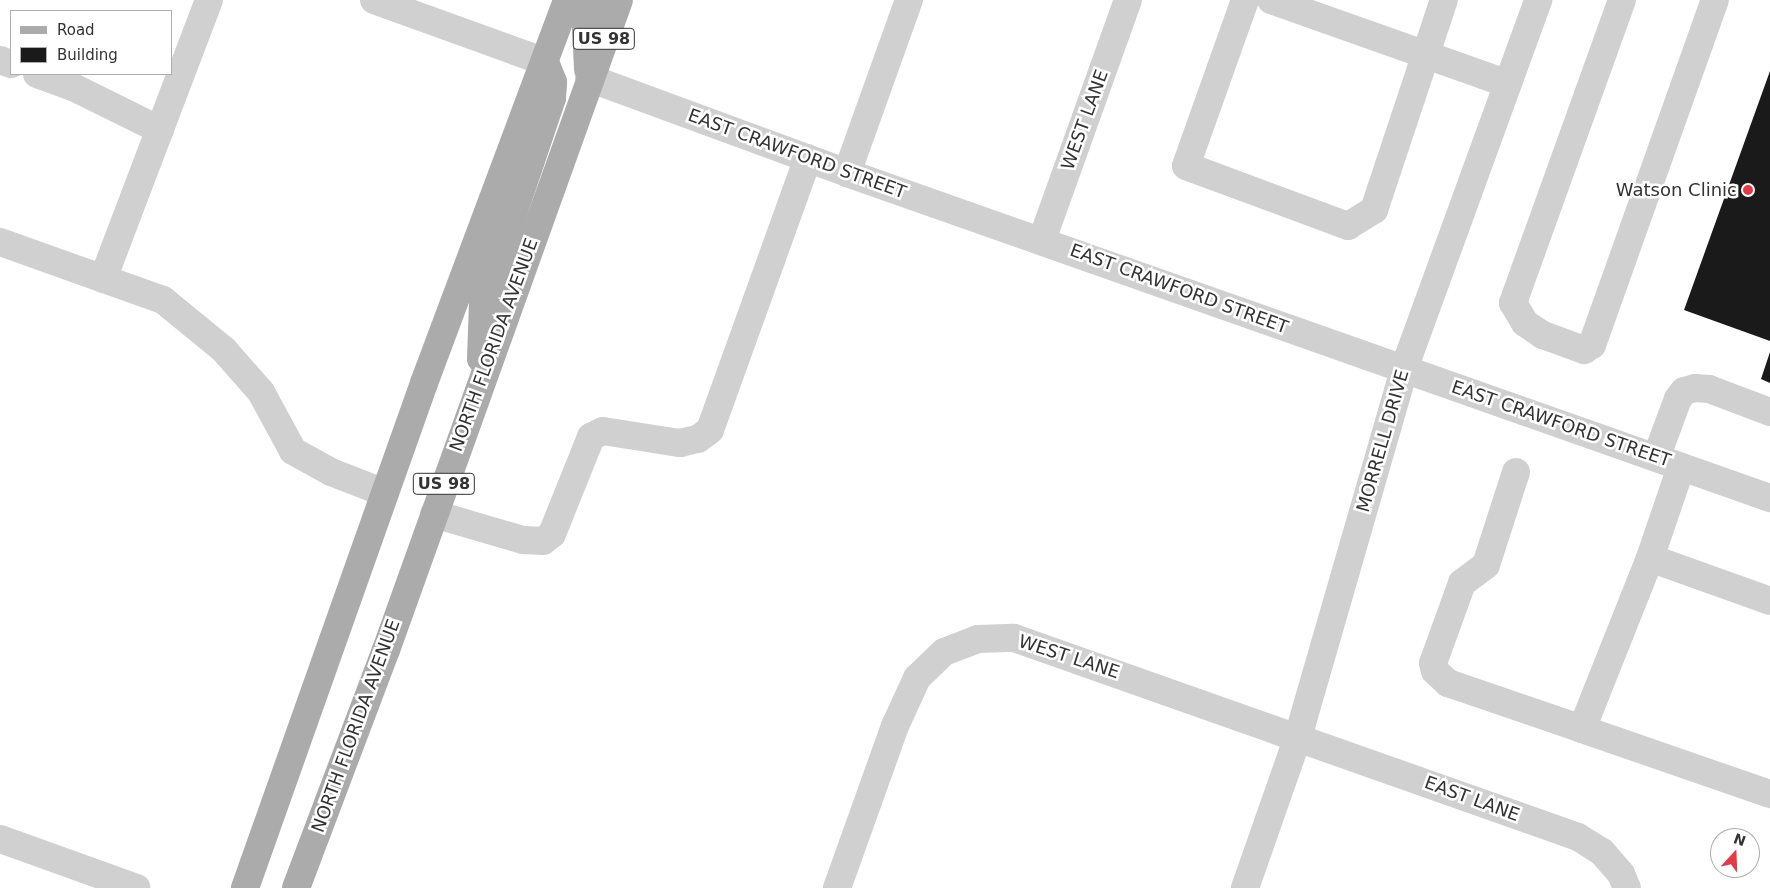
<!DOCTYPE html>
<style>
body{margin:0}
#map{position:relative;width:1770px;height:888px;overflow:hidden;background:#fff;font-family:"DejaVu Sans",sans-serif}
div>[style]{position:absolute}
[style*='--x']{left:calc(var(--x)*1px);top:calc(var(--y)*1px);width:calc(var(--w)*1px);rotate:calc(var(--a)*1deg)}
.building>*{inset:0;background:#1a1a1a}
.minor>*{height:28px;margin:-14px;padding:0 14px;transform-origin:14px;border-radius:14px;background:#d0d0d0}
.major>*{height:28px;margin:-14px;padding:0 14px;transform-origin:14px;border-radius:14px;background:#ababab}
.dots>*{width:14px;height:14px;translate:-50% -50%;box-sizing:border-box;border:2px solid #fff;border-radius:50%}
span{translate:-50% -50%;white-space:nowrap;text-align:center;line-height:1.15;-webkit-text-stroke:5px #fff;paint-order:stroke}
.shield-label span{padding:1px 4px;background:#fff;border:1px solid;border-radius:4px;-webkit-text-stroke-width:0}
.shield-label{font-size:16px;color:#333;font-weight:700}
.street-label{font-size:18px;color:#333}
.poi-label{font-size:18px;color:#333}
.right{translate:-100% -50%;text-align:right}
.legend{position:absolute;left:10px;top:10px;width:162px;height:65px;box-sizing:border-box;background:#fff;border:1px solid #adadad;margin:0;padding:6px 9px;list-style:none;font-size:15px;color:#333}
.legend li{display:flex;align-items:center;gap:10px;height:25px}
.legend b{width:25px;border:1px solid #adadad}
.north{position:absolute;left:1710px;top:828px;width:50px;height:50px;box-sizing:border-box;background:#fff;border:1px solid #adadad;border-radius:50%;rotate:20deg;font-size:14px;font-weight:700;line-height:20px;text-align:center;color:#333}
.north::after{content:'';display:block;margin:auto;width:18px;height:22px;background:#e63946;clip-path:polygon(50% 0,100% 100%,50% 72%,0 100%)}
</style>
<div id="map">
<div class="building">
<div style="clip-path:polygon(1770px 71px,1770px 341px,1684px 310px)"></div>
<div style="clip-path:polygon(1770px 352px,1770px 383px,1761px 379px)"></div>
</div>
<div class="minor">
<div style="--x:374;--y:0;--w:182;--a:19.9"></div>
<div style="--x:1245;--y:0;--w:176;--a:109.6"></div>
<div style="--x:1186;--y:166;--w:173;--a:20.3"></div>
<div style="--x:1348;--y:226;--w:31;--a:-32"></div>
<div style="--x:1374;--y:210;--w:221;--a:-71.6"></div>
<div style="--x:1271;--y:0;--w:251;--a:19.5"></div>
<div style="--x:1622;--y:0;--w:322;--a:109.8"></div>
<div style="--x:1513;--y:303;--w:23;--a:59"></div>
<div style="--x:1525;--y:323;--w:22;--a:34"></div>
<div style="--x:1543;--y:335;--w:44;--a:20.1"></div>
<div style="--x:1584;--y:350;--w:9;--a:-32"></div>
<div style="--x:1592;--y:345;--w:366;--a:-70.4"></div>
<div style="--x:0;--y:60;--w:12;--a:20"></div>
<div style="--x:37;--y:74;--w:38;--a:20"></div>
<div style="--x:73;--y:87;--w:97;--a:26.3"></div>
<div style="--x:589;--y:78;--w:275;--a:20.2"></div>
<div style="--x:847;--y:173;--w:979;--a:19.4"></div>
<div style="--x:847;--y:173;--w:184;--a:-70.3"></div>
<div style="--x:1042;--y:240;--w:255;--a:-70.3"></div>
<div style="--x:0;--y:242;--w:173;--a:19.6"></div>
<div style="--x:163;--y:300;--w:79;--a:39.3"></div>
<div style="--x:224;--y:350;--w:56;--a:48.6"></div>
<div style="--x:261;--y:392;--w:67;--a:61.5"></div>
<div style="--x:293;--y:451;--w:43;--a:28.9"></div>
<div style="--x:331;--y:472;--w:58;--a:21.3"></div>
<div style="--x:103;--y:279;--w:298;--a:-69.2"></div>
<div style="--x:1656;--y:458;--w:63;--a:-69.6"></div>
<div style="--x:1678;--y:399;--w:10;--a:-53"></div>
<div style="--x:1684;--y:391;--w:11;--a:-15"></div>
<div style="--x:1695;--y:388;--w:14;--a:4"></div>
<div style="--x:1709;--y:389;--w:65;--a:20.7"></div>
<div style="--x:1681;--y:467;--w:96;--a:108.8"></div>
<div style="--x:1650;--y:558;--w:127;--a:19.7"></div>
<div style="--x:1516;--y:472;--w:98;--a:107.9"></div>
<div style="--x:1486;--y:565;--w:30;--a:143"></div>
<div style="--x:1462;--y:583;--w:85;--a:109.9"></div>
<div style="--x:1433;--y:663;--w:8;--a:76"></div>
<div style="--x:1435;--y:671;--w:18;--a:43"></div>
<div style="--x:1448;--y:683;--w:142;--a:18.9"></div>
<div style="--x:434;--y:514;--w:93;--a:16.3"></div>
<div style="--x:523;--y:540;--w:20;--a:3"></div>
<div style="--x:543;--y:541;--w:11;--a:-38"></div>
<div style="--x:552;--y:534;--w:105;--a:-68.1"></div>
<div style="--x:591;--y:437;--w:13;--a:-27"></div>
<div style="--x:603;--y:431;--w:78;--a:8.9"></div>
<div style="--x:680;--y:443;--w:18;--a:-13"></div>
<div style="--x:698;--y:439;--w:15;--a:-37"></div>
<div style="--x:710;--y:430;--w:289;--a:-70.2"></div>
<div style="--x:1650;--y:558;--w:184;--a:111.7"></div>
<div style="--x:1582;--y:729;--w:199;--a:19.1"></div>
<div style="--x:0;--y:839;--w:145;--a:19.7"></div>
<div style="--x:837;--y:888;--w:172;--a:-70.3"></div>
<div style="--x:895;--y:726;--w:53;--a:-65.4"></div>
<div style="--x:917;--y:678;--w:37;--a:-44"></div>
<div style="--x:944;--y:652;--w:36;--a:-21"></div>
<div style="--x:978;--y:639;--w:36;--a:-2"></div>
<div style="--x:1014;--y:638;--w:598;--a:19.43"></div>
<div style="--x:1578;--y:837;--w:28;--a:32"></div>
<div style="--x:1602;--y:852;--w:29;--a:49"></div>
<div style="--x:1621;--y:874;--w:15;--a:67"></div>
<div style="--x:1245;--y:888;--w:160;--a:-70.7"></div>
<div style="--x:1298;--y:737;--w:383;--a:-73.9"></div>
<div style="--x:1404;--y:369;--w:393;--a:-70"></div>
</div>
<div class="major">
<div style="--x:588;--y:69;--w:42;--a:-92.7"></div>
<div style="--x:586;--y:27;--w:28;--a:-72"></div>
<div style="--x:481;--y:359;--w:56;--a:-88"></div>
<div style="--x:483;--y:303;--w:216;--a:-71.4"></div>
<div style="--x:552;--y:98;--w:16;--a:-86"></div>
<div style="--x:553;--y:82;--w:22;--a:-112"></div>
<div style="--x:245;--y:888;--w:536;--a:-70.48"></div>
<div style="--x:424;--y:383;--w:409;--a:-69.5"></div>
<div style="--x:296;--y:888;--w:254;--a:-69.3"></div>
<div style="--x:386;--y:650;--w:690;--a:-70.28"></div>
</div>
<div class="dots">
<div style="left:1748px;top:190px;background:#e63946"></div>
</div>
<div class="shield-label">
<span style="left:604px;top:39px">US 98</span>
<span style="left:444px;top:484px">US 98</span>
</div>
<div class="street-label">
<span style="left:1085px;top:120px;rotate:-70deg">WEST LANE</span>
<span style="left:797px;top:154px;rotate:20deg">EAST CRAWFORD STREET</span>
<span style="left:1179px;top:289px;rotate:20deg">EAST CRAWFORD STREET</span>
<span style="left:494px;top:345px;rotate:-70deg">NORTH FLORIDA AVENUE</span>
<span style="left:1561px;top:424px;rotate:19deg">EAST CRAWFORD STREET</span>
<span style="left:1383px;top:441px;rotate:-74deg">MORRELL DRIVE</span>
<span style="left:1069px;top:657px;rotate:18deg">WEST LANE</span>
<span style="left:356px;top:726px;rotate:-70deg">NORTH FLORIDA AVENUE</span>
<span style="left:1472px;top:799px;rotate:20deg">EAST LANE</span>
</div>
<div class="poi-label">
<span class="right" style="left:1737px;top:190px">Watson Clinic</span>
</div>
<ul class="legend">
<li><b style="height:6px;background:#ababab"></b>Road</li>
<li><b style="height:14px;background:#1a1a1a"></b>Building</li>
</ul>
<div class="north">N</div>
</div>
